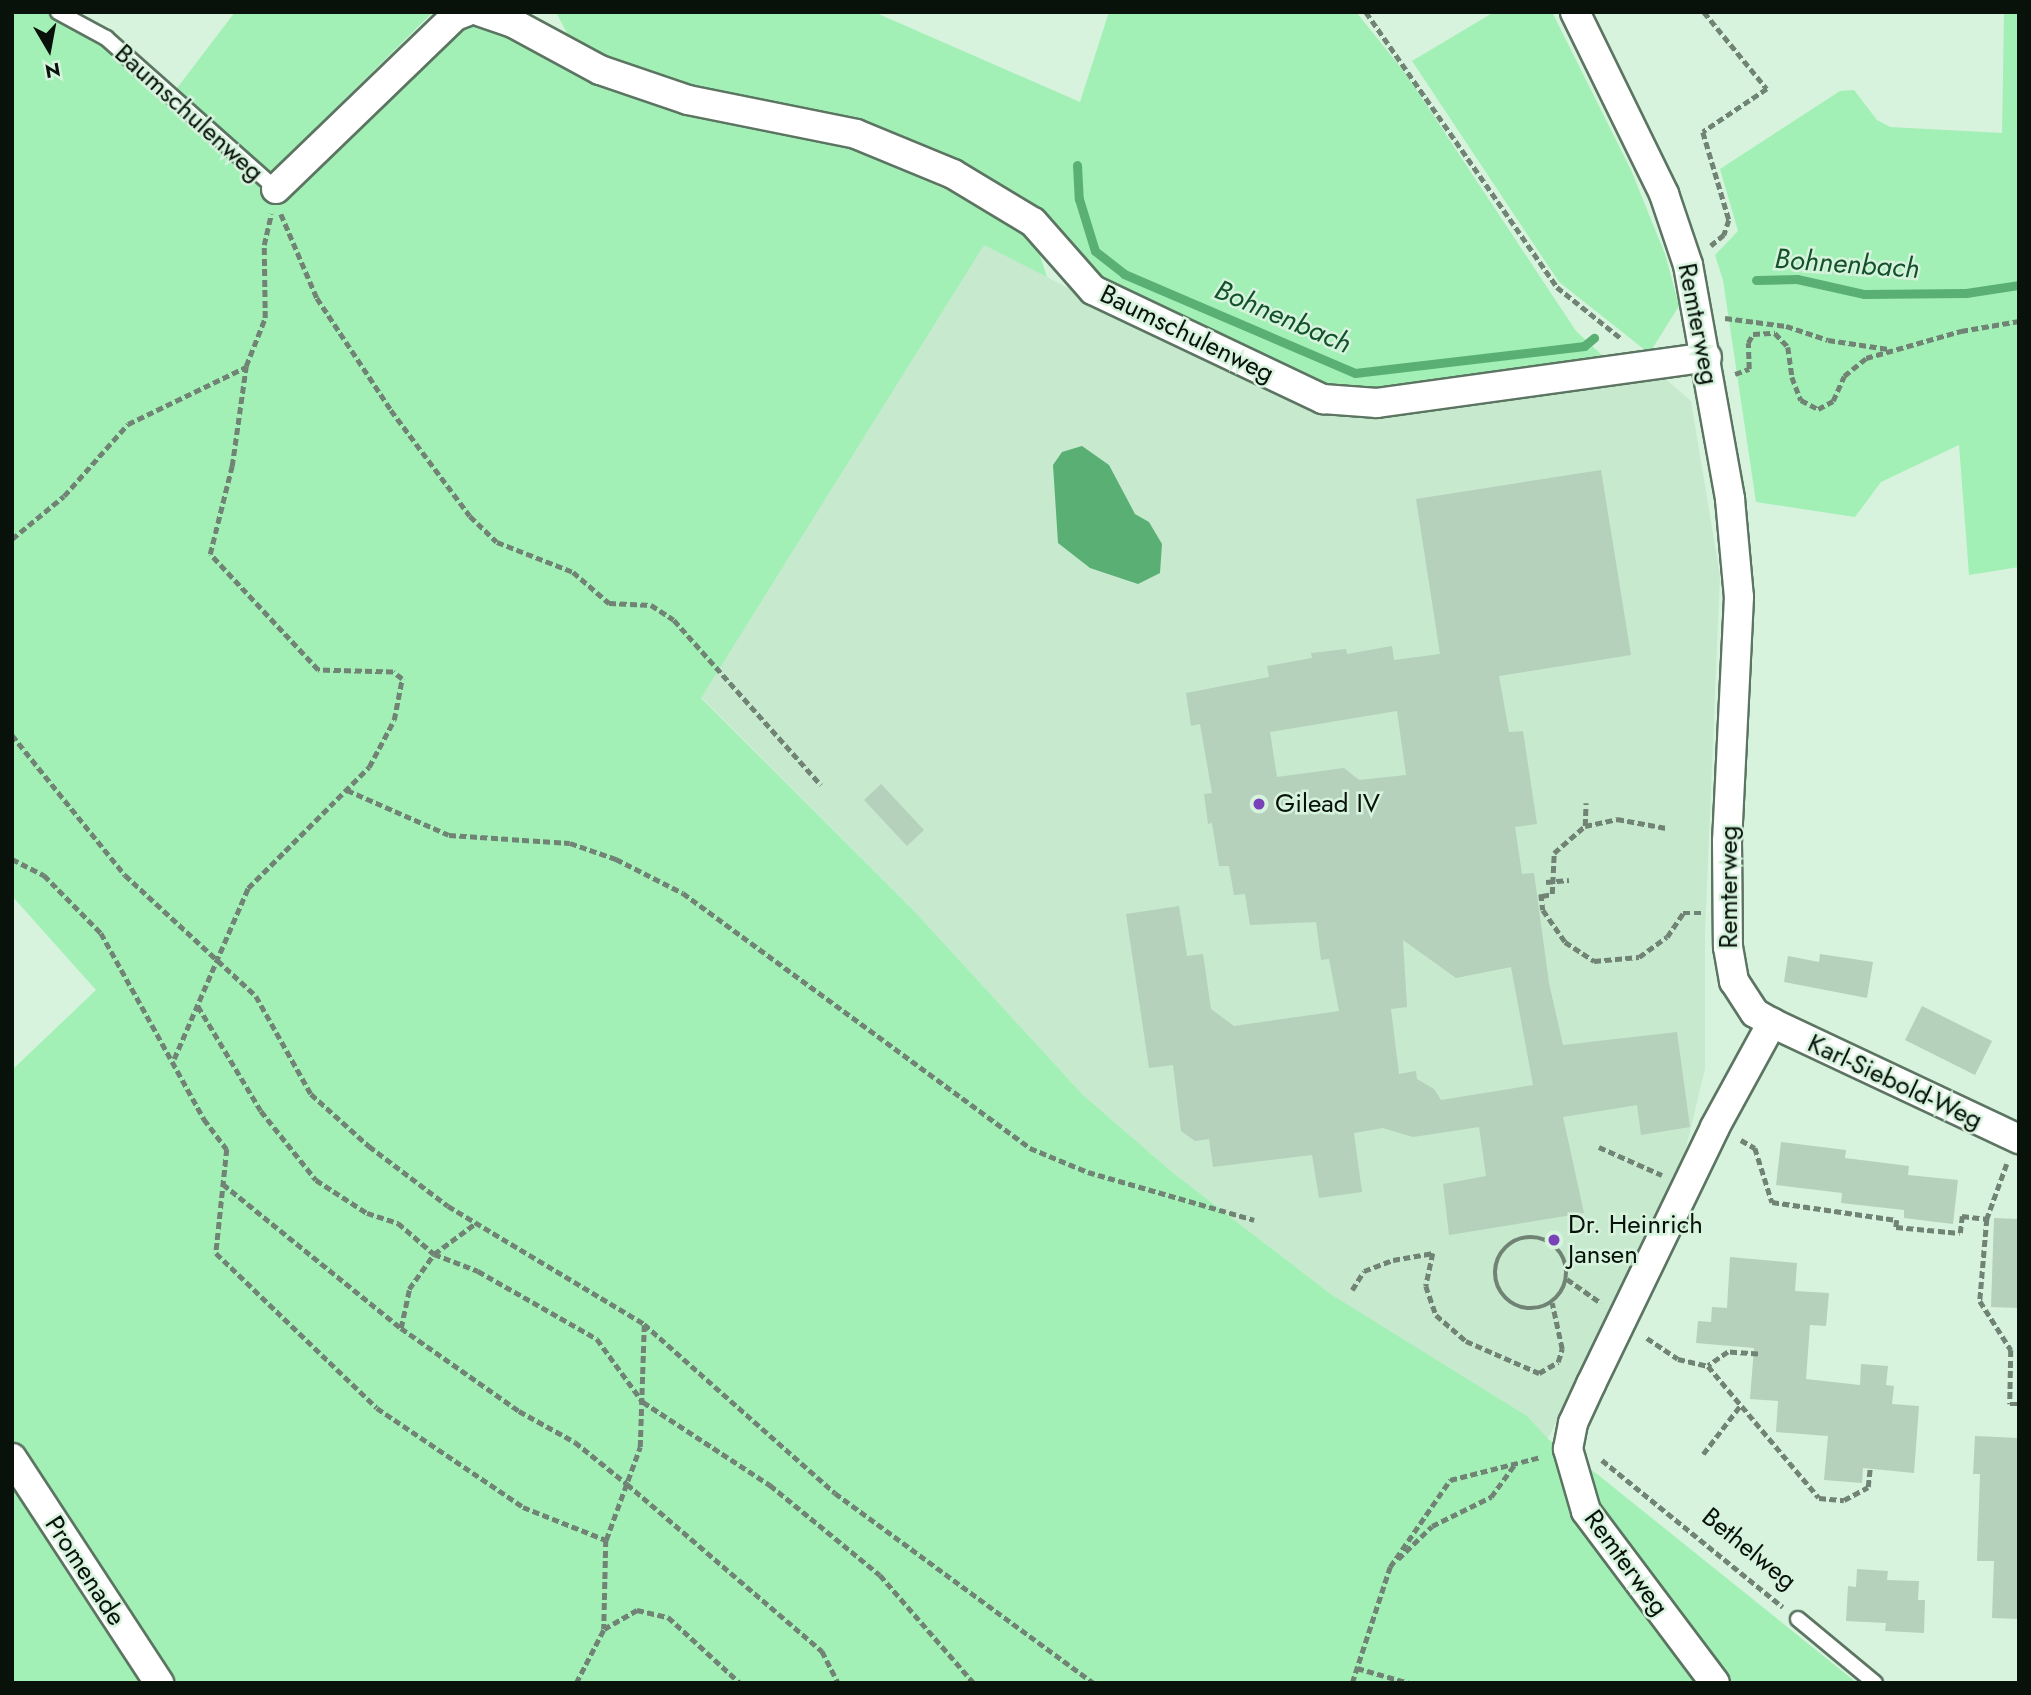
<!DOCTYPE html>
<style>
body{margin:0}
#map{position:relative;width:2031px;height:1695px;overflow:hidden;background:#d7f3dd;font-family:Jost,sans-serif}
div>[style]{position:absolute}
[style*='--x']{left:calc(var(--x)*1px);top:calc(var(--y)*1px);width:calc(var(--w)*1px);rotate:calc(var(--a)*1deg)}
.built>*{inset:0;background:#c7e9ce}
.green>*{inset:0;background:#a2f0b6}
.water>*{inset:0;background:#5ab074}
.stream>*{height:9px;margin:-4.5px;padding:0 4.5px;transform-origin:4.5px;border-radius:4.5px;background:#5ab074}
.building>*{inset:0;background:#b5d0bb}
.path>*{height:4.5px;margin-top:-2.25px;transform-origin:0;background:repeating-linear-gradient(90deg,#708374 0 7px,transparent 0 10.5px)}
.path>.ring{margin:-2.25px;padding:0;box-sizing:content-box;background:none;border:4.5px solid #708374;border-radius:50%}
.roads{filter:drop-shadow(2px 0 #5c7562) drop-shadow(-2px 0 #5c7562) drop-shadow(0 2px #5c7562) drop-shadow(0 -2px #5c7562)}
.service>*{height:14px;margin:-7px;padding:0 7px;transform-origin:7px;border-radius:7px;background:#fff}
.minor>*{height:28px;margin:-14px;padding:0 14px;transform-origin:14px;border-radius:14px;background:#fff}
.dots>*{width:19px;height:19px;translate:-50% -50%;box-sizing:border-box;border:4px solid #d7f3dd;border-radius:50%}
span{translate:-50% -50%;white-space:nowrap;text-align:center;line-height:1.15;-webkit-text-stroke:5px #d7f3dd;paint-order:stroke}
.street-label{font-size:26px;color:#08110a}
.poi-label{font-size:26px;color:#08110a}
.left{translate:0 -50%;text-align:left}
.water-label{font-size:28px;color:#12522b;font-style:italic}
.frame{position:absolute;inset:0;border:14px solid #08110a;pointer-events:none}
.north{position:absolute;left:14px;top:14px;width:70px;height:70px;-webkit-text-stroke:5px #d7f3dd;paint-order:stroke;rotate:170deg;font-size:19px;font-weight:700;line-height:28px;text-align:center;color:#08110a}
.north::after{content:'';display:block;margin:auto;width:24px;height:32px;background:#08110a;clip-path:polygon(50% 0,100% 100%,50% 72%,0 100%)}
</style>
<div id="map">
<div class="built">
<div style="clip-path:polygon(984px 244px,1107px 308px,1662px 376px,1691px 401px,1720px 576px,1705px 931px,1705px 1069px,1685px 1152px,1548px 1439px,1332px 1295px,1172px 1172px,1083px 1095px,914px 911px,701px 697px)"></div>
</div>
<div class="green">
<div style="clip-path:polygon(12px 12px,78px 12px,108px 30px,174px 92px,235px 12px,433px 12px,269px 174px,286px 190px,458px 23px,488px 20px,849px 147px,1006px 216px,1037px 246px,1047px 277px,984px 245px,701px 698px,914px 911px,1083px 1095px,1172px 1172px,1332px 1295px,1527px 1416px,1548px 1439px,1597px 1474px,1857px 1683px,12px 1683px,12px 1070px,96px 990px,12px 896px)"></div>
<div style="clip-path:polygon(556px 12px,874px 12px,1080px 102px,1109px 12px,1356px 12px,1406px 74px,1576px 331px,1606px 359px,1373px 394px,1324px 387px,1117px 297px,952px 164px,690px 94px,573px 45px)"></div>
<div style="clip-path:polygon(1494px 12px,1552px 12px,1631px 170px,1665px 254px,1679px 306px,1652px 349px,1645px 350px,1559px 282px,1412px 61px)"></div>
<div style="clip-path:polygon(2004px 12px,2019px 12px,2019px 567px,1969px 575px,1959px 445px,1881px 482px,1855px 517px,1756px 502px,1723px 280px,1715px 255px,1738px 231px,1720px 169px,1840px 91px,1854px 90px,1877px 120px,1890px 127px,2002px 133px)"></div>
</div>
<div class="water">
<div style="clip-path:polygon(1082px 446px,1109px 465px,1135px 514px,1149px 522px,1162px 544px,1160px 573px,1138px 584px,1090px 568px,1058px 543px,1053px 465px,1062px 452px)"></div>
</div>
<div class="stream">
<div style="--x:1077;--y:165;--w:34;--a:87"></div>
<div style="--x:1079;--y:199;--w:54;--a:72.9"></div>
<div style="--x:1095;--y:251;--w:37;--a:38"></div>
<div style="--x:1124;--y:274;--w:251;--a:23.2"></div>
<div style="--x:1355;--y:373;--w:231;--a:-6.7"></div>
<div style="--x:1584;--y:346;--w:13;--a:-39"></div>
<div style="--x:1756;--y:280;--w:41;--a:-1.4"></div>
<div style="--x:1797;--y:279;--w:69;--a:12.6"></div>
<div style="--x:1864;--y:294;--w:102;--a:-0.6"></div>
<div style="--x:1966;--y:293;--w:54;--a:-8.6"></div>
</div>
<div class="building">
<div style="clip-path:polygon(evenodd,1601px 470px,1631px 655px,1499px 676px,1509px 732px,1523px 731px,1537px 824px,1515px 827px,1522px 874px,1534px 873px,1549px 983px,1563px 1045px,1677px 1032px,1690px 1127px,1641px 1135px,1637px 1105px,1563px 1117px,1584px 1213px,1449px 1235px,1443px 1184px,1486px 1176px,1479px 1127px,1413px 1137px,1383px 1128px,1354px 1133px,1362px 1192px,1340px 1195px,1319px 1198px,1312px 1155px,1213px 1167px,1209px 1139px,1195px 1141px,1181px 1131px,1173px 1065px,1149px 1068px,1126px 914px,1179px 906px,1187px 956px,1203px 954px,1211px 1009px,1234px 1026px,1339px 1011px,1329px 959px,1321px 960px,1316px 922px,1250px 925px,1245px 894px,1234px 895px,1229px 866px,1219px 866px,1212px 823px,1208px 824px,1204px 794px,1212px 793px,1200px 724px,1191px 726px,1186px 693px,1269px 677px,1267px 666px,1312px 658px,1311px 653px,1346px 649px,1347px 654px,1392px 646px,1394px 660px,1440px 654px,1416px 499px,1601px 470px,1397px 711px,1406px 775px,1359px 780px,1344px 768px,1277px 777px,1270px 732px,1397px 711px,1601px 470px,1403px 940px,1456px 978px,1511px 967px,1533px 1085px,1441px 1100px,1434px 1089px,1417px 1079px,1416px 1071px,1399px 1074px,1391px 1009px,1407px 1007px,1403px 940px)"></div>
<div style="clip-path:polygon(881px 784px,924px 830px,907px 846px,864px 800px)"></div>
<div style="clip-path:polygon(1820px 954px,1873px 962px,1867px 998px,1784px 982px,1788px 956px,1819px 962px)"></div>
<div style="clip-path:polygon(1922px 1006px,1992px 1041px,1975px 1075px,1905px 1040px)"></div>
<div style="clip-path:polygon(1781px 1142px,1846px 1150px,1845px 1158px,1909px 1166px,1908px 1175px,1958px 1180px,1953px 1224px,1904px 1218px,1904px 1210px,1841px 1203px,1842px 1193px,1776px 1185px)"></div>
<div style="clip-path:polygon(1994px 1218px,2019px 1219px,2019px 1308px,1991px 1307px)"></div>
<div style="clip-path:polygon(1730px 1257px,1797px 1263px,1795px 1291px,1829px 1293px,1826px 1326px,1810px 1325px,1806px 1379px,1860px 1385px,1861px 1364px,1888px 1366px,1886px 1385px,1894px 1386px,1892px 1404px,1919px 1406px,1914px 1473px,1863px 1468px,1862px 1483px,1824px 1480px,1828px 1436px,1776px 1432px,1778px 1401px,1750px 1399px,1754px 1348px,1696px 1343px,1698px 1321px,1711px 1322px,1712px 1307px,1727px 1308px)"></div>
<div style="clip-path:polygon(1975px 1436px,2019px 1438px,2019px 1619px,1992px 1618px,1994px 1561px,1977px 1561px,1980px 1474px,1973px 1474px)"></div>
<div style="clip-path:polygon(1857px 1569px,1888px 1571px,1887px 1580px,1919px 1581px,1918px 1600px,1925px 1600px,1924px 1633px,1885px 1631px,1886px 1623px,1846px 1621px,1848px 1586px,1856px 1587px)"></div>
</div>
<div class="path">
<div style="--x:1366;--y:12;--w:335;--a:55.2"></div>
<div style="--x:1557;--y:287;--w:83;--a:38.7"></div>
<div style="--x:1704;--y:12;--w:99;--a:50.7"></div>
<div style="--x:1767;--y:89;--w:77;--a:146.1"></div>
<div style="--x:1703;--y:132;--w:92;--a:73.5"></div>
<div style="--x:1729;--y:220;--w:16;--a:108"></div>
<div style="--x:1724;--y:235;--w:17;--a:140"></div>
<div style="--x:281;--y:214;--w:91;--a:66.8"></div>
<div style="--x:317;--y:298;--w:134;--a:56.5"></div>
<div style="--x:391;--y:410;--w:132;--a:53.3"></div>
<div style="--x:470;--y:516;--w:37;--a:44"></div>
<div style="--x:497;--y:542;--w:82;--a:21.5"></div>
<div style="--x:573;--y:572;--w:48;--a:40.7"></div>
<div style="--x:609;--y:603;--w:42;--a:2.7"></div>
<div style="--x:651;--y:605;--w:27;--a:33"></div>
<div style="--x:674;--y:620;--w:221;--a:48.3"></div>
<div style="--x:1725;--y:318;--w:62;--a:7.5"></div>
<div style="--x:1786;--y:326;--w:44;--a:18.4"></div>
<div style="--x:1828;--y:340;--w:61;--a:8.5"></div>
<div style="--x:1735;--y:374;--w:15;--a:-20"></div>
<div style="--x:1749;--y:369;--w:26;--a:-92"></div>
<div style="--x:1748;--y:343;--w:10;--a:-61"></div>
<div style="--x:1753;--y:334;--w:22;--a:-3"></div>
<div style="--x:1775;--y:333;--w:19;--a:47"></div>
<div style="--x:1788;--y:347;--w:30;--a:82"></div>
<div style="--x:1792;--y:377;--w:25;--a:69"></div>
<div style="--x:1801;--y:400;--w:19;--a:28"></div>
<div style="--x:1818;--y:409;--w:17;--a:-28"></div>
<div style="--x:1833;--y:401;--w:27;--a:-66"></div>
<div style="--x:1844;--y:376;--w:28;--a:-39"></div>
<div style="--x:1866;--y:358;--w:99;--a:-15.9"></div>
<div style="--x:1961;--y:331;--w:59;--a:-9.8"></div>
<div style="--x:12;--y:539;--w:67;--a:-39.6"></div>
<div style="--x:64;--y:496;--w:96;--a:-48.4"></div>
<div style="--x:128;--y:424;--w:131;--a:-25.8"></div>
<div style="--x:12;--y:735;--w:180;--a:51.1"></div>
<div style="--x:125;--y:875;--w:178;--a:42.7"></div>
<div style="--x:256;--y:996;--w:112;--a:60.7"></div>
<div style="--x:311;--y:1094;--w:78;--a:41.9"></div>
<div style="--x:369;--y:1146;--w:99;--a:37.2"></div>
<div style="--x:448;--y:1206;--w:229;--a:31"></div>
<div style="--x:644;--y:1324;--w:255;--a:41.5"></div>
<div style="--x:835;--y:1493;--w:321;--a:36.3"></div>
<div style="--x:347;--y:790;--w:111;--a:23.8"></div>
<div style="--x:449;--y:835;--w:121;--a:3.8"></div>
<div style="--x:570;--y:843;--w:49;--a:19.2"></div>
<div style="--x:616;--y:859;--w:75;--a:26.9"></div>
<div style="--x:683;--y:893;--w:431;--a:36.3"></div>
<div style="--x:1030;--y:1148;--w:63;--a:22.5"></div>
<div style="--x:1088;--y:1172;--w:173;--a:16.1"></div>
<div style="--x:1585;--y:826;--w:23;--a:-88"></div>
<div style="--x:12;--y:859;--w:36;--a:27"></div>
<div style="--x:44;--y:875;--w:81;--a:45.5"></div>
<div style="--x:101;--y:933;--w:213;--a:61"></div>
<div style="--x:204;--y:1119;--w:38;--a:53"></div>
<div style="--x:227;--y:1149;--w:105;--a:96"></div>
<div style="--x:216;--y:1253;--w:223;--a:43.9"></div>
<div style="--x:377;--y:1408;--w:176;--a:34.1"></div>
<div style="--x:523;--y:1507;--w:89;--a:21.7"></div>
<div style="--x:606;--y:1540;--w:89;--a:91.3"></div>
<div style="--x:604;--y:1629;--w:38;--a:-30"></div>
<div style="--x:637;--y:1610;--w:32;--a:13"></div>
<div style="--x:668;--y:1617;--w:98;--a:42.5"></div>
<div style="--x:1546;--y:882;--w:23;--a:-5"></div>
<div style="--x:1541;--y:894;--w:16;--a:83"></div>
<div style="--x:1543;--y:910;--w:39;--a:55"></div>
<div style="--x:1565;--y:942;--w:35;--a:33"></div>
<div style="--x:1594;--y:961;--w:45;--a:-5.1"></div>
<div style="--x:1639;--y:957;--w:34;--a:-36"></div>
<div style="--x:1667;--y:937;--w:29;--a:-56"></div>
<div style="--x:1683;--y:913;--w:18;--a:0"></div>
<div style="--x:1542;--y:896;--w:10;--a:-11"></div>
<div style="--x:1552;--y:894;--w:41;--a:-87.2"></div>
<div style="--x:1554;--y:853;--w:41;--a:-41.1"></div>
<div style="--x:1585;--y:826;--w:33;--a:-12"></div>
<div style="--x:1617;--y:819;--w:50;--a:10.4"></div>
<div style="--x:198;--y:1006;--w:122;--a:59"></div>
<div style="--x:261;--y:1111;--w:88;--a:51.4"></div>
<div style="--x:316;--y:1180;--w:61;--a:32.9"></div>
<div style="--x:367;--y:1213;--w:33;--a:18"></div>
<div style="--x:398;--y:1223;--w:48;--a:40.7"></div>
<div style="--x:434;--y:1254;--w:47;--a:21.1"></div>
<div style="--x:478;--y:1271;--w:137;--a:29.7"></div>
<div style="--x:597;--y:1339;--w:78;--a:53.9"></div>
<div style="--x:643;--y:1402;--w:152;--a:33.2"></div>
<div style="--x:770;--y:1485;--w:142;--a:39.3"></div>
<div style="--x:880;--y:1575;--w:143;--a:49"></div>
<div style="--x:174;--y:1059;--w:186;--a:-66.6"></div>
<div style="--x:248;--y:888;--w:171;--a:-45"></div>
<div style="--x:369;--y:767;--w:53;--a:-62"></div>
<div style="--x:394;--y:720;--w:42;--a:-79"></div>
<div style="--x:402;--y:679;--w:11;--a:-142"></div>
<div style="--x:393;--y:672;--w:75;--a:-178.5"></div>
<div style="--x:318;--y:670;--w:158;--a:-133"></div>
<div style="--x:210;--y:554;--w:91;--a:-76"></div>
<div style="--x:232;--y:466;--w:101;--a:-82"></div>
<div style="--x:246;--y:366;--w:52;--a:-68.4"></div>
<div style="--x:265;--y:318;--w:73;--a:-90.8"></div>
<div style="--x:264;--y:245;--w:32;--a:-77"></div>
<div style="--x:1741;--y:1140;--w:16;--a:30"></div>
<div style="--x:1755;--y:1148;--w:57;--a:72.5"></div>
<div style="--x:1772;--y:1202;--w:126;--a:8.2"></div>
<div style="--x:1897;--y:1220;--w:7;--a:98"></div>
<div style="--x:1896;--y:1227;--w:64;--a:5.4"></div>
<div style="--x:1960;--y:1233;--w:17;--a:-83"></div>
<div style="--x:1962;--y:1216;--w:25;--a:7"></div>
<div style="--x:1599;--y:1147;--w:69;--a:24"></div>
<div style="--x:2007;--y:1164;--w:59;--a:110"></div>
<div style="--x:1987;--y:1219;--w:82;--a:94.9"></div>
<div style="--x:1980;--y:1301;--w:58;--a:57.7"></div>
<div style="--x:2011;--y:1350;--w:54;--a:91.1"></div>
<div style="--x:2010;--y:1404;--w:9;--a:0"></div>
<div style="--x:223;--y:1184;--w:229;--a:39"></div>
<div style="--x:401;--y:1328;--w:144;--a:35.1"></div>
<div style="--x:519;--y:1411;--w:64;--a:29"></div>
<div style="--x:575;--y:1442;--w:67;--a:38.9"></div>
<div style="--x:627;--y:1484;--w:257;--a:40.6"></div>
<div style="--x:822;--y:1651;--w:36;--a:63"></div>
<div class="ring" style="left:1495px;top:1237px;width:67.5px;height:67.5px"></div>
<div style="--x:1567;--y:1279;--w:42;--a:35.2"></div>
<div style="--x:1352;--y:1290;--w:22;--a:-58"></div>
<div style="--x:1364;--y:1271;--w:31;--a:-21"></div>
<div style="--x:1393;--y:1260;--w:41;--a:-9.9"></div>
<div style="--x:1433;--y:1253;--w:34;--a:102"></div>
<div style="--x:1426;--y:1286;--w:31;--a:71"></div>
<div style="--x:1436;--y:1315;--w:40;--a:41"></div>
<div style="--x:1466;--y:1341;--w:80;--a:23.7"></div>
<div style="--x:1539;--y:1373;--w:22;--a:-30"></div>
<div style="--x:1558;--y:1362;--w:14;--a:-73"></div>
<div style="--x:1562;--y:1349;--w:47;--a:-102.3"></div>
<div style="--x:401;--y:1328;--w:40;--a:-78"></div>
<div style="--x:409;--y:1289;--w:43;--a:-54.5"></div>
<div style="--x:434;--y:1254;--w:52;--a:-36.4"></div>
<div style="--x:1647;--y:1338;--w:37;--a:34"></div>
<div style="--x:1678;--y:1359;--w:31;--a:13"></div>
<div style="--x:1758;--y:1354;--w:30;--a:-176"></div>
<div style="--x:1728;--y:1352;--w:24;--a:145"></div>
<div style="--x:1708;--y:1366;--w:172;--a:49.9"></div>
<div style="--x:1819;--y:1498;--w:25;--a:5"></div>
<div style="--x:1844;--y:1500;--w:27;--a:-28"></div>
<div style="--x:1868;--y:1487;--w:20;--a:-84"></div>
<div style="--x:1703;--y:1454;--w:61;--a:-52.4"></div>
<div style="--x:1602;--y:1460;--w:233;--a:39.1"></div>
<div style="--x:606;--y:1540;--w:99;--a:-69.9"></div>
<div style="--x:640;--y:1447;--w:122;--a:-88.1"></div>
<div style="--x:1398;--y:1559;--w:47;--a:-44.1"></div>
<div style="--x:1432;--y:1526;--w:66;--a:-26.2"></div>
<div style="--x:1491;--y:1497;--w:39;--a:-54"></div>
<div style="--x:1357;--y:1668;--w:54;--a:16.1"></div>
<div style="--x:576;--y:1683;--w:61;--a:-62.6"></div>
<div style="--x:1352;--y:1683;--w:122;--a:-71.9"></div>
<div style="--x:1390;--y:1567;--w:106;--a:-55.4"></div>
<div style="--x:1450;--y:1480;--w:94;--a:-14.2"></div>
</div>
<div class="roads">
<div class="service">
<div style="--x:58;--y:12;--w:55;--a:28.4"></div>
<div style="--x:106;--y:38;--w:227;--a:41.6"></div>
<div style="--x:1798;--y:1619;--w:100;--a:39.7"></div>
</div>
<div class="minor">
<div style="--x:481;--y:12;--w:34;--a:19"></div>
<div style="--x:513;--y:23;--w:99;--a:28.4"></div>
<div style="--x:600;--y:70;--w:93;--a:18.8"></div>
<div style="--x:688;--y:100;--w:171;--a:11.4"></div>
<div style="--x:856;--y:134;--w:105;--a:22.4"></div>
<div style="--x:953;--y:174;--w:93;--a:31"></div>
<div style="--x:1033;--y:222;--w:91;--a:48.6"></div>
<div style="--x:1093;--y:290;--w:255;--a:25.4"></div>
<div style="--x:1323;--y:399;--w:54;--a:4.2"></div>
<div style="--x:1377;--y:403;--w:333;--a:-7.9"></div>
<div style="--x:1575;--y:12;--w:203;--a:63.9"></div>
<div style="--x:1664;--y:194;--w:75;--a:71.3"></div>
<div style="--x:1688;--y:265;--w:238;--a:79.8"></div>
<div style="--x:1730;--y:499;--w:98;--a:84.8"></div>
<div style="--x:1739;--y:597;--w:244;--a:92.8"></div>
<div style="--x:1727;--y:841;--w:106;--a:89.5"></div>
<div style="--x:1728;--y:947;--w:35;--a:80"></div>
<div style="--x:1734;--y:981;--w:38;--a:57"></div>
<div style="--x:1755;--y:1013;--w:20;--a:30"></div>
<div style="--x:1772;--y:1023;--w:273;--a:25.2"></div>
<div style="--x:276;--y:189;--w:249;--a:-44"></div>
<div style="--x:455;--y:16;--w:12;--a:-20"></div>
<div style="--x:12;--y:1458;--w:269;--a:56.8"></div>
<div style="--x:1715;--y:1683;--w:215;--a:-126.9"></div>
<div style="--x:1586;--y:1511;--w:65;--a:-106.2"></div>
<div style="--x:1568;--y:1449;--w:26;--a:-79"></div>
<div style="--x:1573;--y:1423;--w:43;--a:-65.2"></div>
<div style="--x:1591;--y:1384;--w:285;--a:-64.2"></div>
<div style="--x:1715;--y:1127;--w:119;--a:-61.3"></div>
</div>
</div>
<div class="dots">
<div style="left:1259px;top:804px;background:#7942b8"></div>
<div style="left:1554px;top:1240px;background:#7942b8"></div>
</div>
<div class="street-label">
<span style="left:189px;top:113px;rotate:42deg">Baumschulenweg</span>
<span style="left:1698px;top:324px;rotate:79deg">Remterweg</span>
<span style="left:1187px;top:334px;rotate:26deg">Baumschulenweg</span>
<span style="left:1729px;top:887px;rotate:-90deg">Remterweg</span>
<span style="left:1895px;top:1082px;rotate:25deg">Karl-Siebold-Weg</span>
<span style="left:1749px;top:1549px;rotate:39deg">Bethelweg</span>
<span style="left:1626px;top:1563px;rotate:54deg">Remterweg</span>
<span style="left:85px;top:1571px;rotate:57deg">Promenade</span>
</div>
<div class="poi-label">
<span class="left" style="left:1275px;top:804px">Gilead IV</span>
<span class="left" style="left:1568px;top:1240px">Dr. Heinrich<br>Jansen</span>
</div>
<div class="water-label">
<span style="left:1847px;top:264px;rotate:4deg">Bohnenbach</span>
<span style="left:1283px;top:317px;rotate:23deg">Bohnenbach</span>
</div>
<div class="frame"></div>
<div class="north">N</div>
</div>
